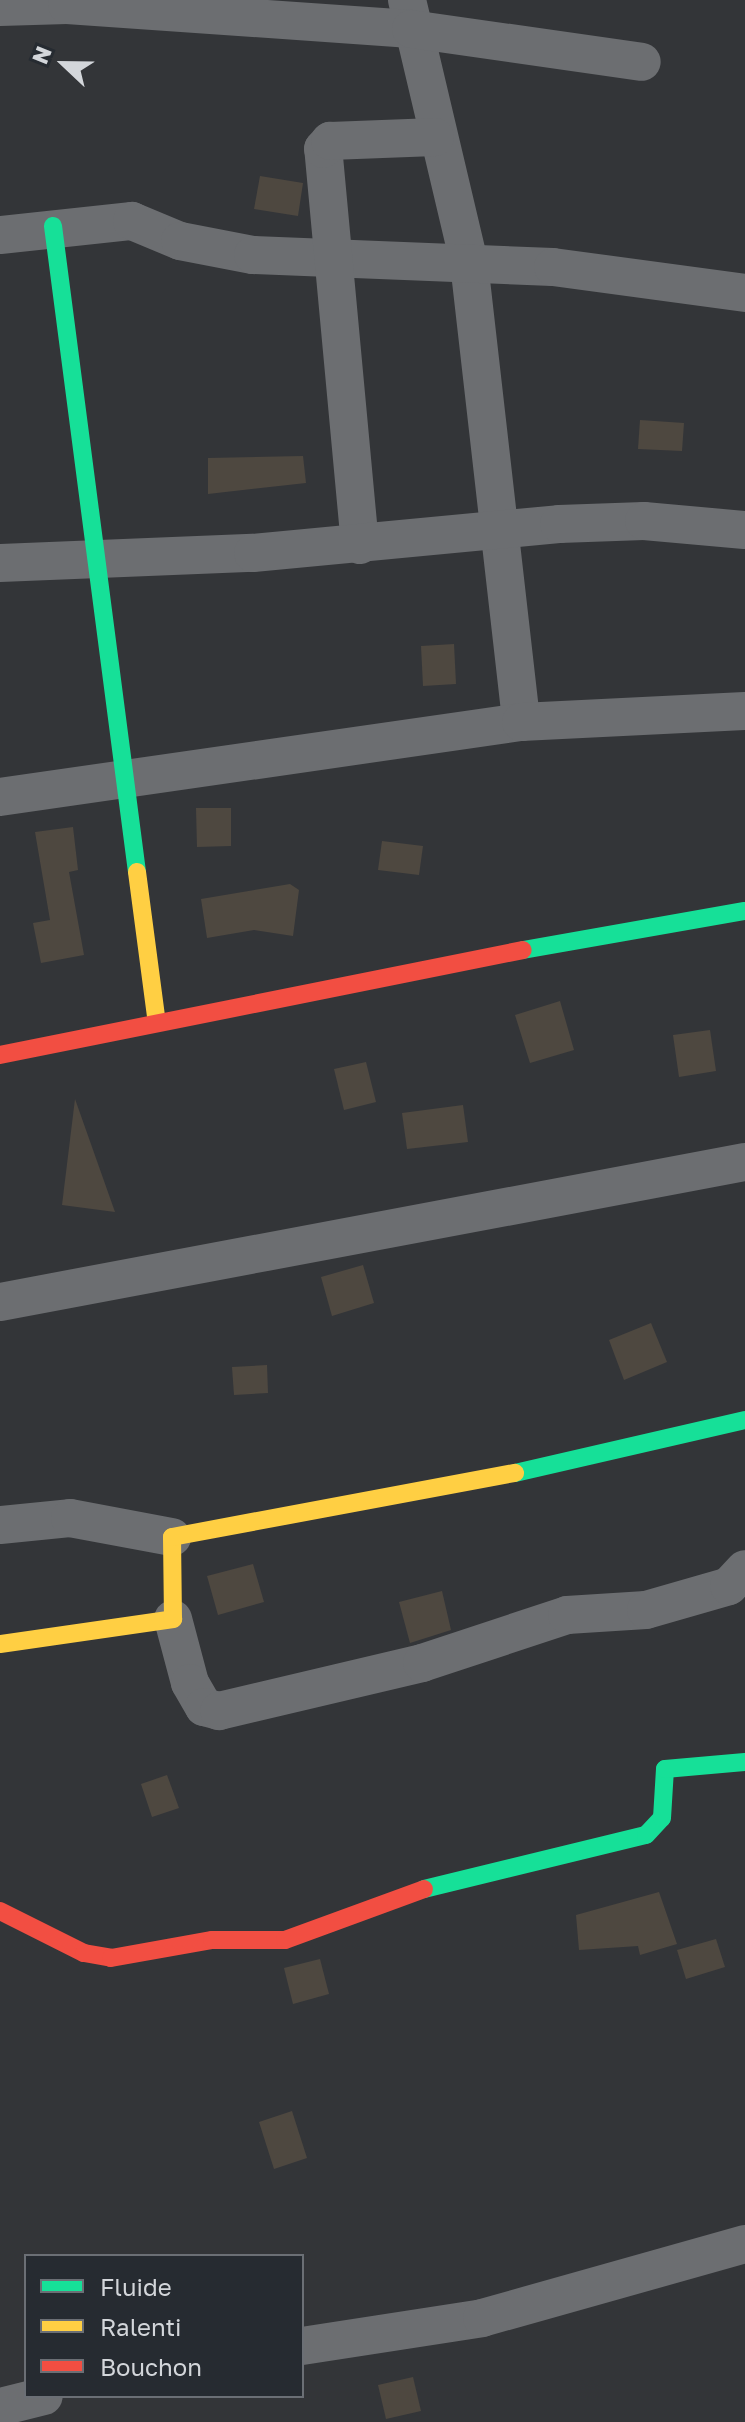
<!DOCTYPE html>
<style>
body{margin:0}
#map{position:relative;width:745px;height:2422px;overflow:hidden;background:#333538;font-family:"Golos Text",sans-serif}
div>[style]{position:absolute}
[style*='--x']{left:calc(var(--x)*1px);top:calc(var(--y)*1px);width:calc(var(--w)*1px);rotate:calc(var(--a)*1deg)}
.building>*{inset:0;background:#4e4840}
.street>*{height:38px;margin:-19px;padding:0 19px;transform-origin:19px;border-radius:19px;background:#6c6e71}
.fast>*{height:18px;margin:-9px;padding:0 9px;transform-origin:9px;border-radius:9px;background:#16e098}
.slow>*{height:18px;margin:-9px;padding:0 9px;transform-origin:9px;border-radius:9px;background:#ffcf43}
.jam>*{height:18px;margin:-9px;padding:0 9px;transform-origin:9px;border-radius:9px;background:#f24e42}
span{translate:-50% -50%;white-space:nowrap;text-align:center;line-height:1.15;-webkit-text-stroke:6px #262b31;paint-order:stroke}
.legend{position:absolute;left:24px;top:2254px;width:280px;height:144px;box-sizing:border-box;background:#262b31;border:2px solid #6b6f75;margin:0;padding:10px 14px;list-style:none;font-size:24px;color:#d3d6da}
.legend li{display:flex;align-items:center;gap:16px;height:40px}
.legend b{width:40px;border:2px solid #6b6f75}
.north{position:absolute;left:24px;top:24px;width:80px;height:80px;-webkit-text-stroke:6px #262b31;paint-order:stroke;rotate:292deg;font-size:22px;font-weight:700;line-height:32px;text-align:center;color:#d3d6da}
.north::after{content:'';display:block;margin:auto;width:28px;height:36px;background:#d3d6da;clip-path:polygon(50% 0,100% 100%,50% 72%,0 100%)}
</style>
<div id="map">
<div class="building">
<div style="clip-path:polygon(260px 176px,303px 183px,298px 216px,254px 209px)"></div>
<div style="clip-path:polygon(640px 420px,684px 423px,682px 451px,638px 449px)"></div>
<div style="clip-path:polygon(303px 456px,306px 483px,208px 494px,208px 458px)"></div>
<div style="clip-path:polygon(454px 644px,456px 684px,423px 686px,421px 646px)"></div>
<div style="clip-path:polygon(196px 808px,231px 808px,231px 846px,197px 847px)"></div>
<div style="clip-path:polygon(73px 827px,78px 870px,69px 872px,84px 955px,41px 963px,33px 923px,50px 920px,35px 832px)"></div>
<div style="clip-path:polygon(382px 841px,423px 846px,419px 875px,378px 870px)"></div>
<div style="clip-path:polygon(290px 884px,299px 890px,293px 936px,254px 930px,207px 938px,201px 899px)"></div>
<div style="clip-path:polygon(560px 1001px,574px 1050px,530px 1063px,515px 1015px)"></div>
<div style="clip-path:polygon(710px 1030px,716px 1071px,679px 1077px,673px 1035px)"></div>
<div style="clip-path:polygon(366px 1062px,376px 1102px,344px 1110px,334px 1069px)"></div>
<div style="clip-path:polygon(75px 1099px,115px 1212px,62px 1205px)"></div>
<div style="clip-path:polygon(463px 1105px,468px 1142px,407px 1149px,402px 1113px)"></div>
<div style="clip-path:polygon(363px 1265px,374px 1303px,332px 1316px,321px 1277px)"></div>
<div style="clip-path:polygon(651px 1323px,667px 1362px,624px 1380px,609px 1340px)"></div>
<div style="clip-path:polygon(267px 1365px,268px 1393px,234px 1395px,232px 1367px)"></div>
<div style="clip-path:polygon(253px 1564px,264px 1602px,218px 1615px,207px 1576px)"></div>
<div style="clip-path:polygon(442px 1591px,451px 1630px,410px 1643px,399px 1602px)"></div>
<div style="clip-path:polygon(167px 1775px,179px 1808px,152px 1817px,141px 1784px)"></div>
<div style="clip-path:polygon(659px 1892px,677px 1944px,640px 1955px,638px 1946px,579px 1950px,576px 1915px)"></div>
<div style="clip-path:polygon(716px 1939px,725px 1967px,686px 1979px,677px 1950px)"></div>
<div style="clip-path:polygon(320px 1959px,329px 1994px,293px 2004px,284px 1968px)"></div>
<div style="clip-path:polygon(292px 2111px,307px 2158px,274px 2169px,259px 2122px)"></div>
<div style="clip-path:polygon(413px 2377px,421px 2411px,386px 2419px,378px 2385px)"></div>
</div>
<div class="street">
<div style="--x:407;--y:0;--w:270;--a:76.7"></div>
<div style="--x:469;--y:263;--w:462;--a:83.5"></div>
<div style="--x:0;--y:7;--w:67;--a:-1.7"></div>
<div style="--x:67;--y:5;--w:345;--a:4"></div>
<div style="--x:411;--y:29;--w:233;--a:8.1"></div>
<div style="--x:0;--y:235;--w:133;--a:-6.1"></div>
<div style="--x:132;--y:221;--w:52;--a:22.6"></div>
<div style="--x:180;--y:241;--w:74;--a:10.9"></div>
<div style="--x:253;--y:255;--w:300;--a:2.3"></div>
<div style="--x:553;--y:267;--w:194;--a:7.7"></div>
<div style="--x:360;--y:545;--w:398;--a:-95.3"></div>
<div style="--x:323;--y:149;--w:11;--a:-49"></div>
<div style="--x:330;--y:141;--w:105;--a:-2.2"></div>
<div style="--x:0;--y:563;--w:253;--a:-2.3"></div>
<div style="--x:253;--y:553;--w:307;--a:-5.4"></div>
<div style="--x:559;--y:524;--w:85;--a:-2"></div>
<div style="--x:644;--y:521;--w:101;--a:5.1"></div>
<div style="--x:0;--y:797;--w:526;--a:-8.19"></div>
<div style="--x:521;--y:722;--w:224;--a:-2.8"></div>
<div style="--x:0;--y:1302;--w:758;--a:-10.64"></div>
<div style="--x:0;--y:1525;--w:70;--a:-5.7"></div>
<div style="--x:70;--y:1518;--w:104;--a:10.6"></div>
<div style="--x:173;--y:1619;--w:66;--a:75.1"></div>
<div style="--x:190;--y:1683;--w:28;--a:60"></div>
<div style="--x:204;--y:1707;--w:16;--a:15"></div>
<div style="--x:219;--y:1711;--w:209;--a:-13.3"></div>
<div style="--x:422;--y:1663;--w:153;--a:-18.3"></div>
<div style="--x:567;--y:1615;--w:79;--a:-3.6"></div>
<div style="--x:646;--y:1610;--w:86;--a:-16.1"></div>
<div style="--x:729;--y:1586;--w:23;--a:-47"></div>
<div style="--x:302;--y:2346;--w:182;--a:-8.8"></div>
<div style="--x:482;--y:2318;--w:273;--a:-15.7"></div>
<div style="--x:0;--y:2407;--w:45;--a:-14"></div>
</div>
<div class="fast">
<div style="--x:53;--y:226;--w:651;--a:82.59"></div>
<div style="--x:523;--y:950;--w:225;--a:-10"></div>
<div style="--x:515;--y:1473;--w:236;--a:-13"></div>
<div style="--x:424;--y:1889;--w:228;--a:-13.7"></div>
<div style="--x:646;--y:1835;--w:23;--a:-47"></div>
<div style="--x:662;--y:1818;--w:49;--a:-86.5"></div>
<div style="--x:665;--y:1769;--w:80;--a:-5"></div>
</div>
<div class="slow">
<div style="--x:137;--y:872;--w:152;--a:82.5"></div>
<div style="--x:0;--y:1644;--w:175;--a:-8.2"></div>
<div style="--x:173;--y:1619;--w:82;--a:-90.7"></div>
<div style="--x:172;--y:1537;--w:349;--a:-10.6"></div>
</div>
<div class="jam">
<div style="--x:0;--y:1055;--w:533;--a:-11.35"></div>
<div style="--x:0;--y:1911;--w:94;--a:26.6"></div>
<div style="--x:84;--y:1953;--w:27;--a:10"></div>
<div style="--x:111;--y:1958;--w:103;--a:-10.1"></div>
<div style="--x:212;--y:1940;--w:73;--a:0"></div>
<div style="--x:285;--y:1940;--w:148;--a:-20.1"></div>
</div>
<ul class="legend">
<li><b style="height:10px;background:#16e098"></b>Fluide</li>
<li><b style="height:10px;background:#ffcf43"></b>Ralenti</li>
<li><b style="height:10px;background:#f24e42"></b>Bouchon</li>
</ul>
<div class="north">N</div>
</div>
